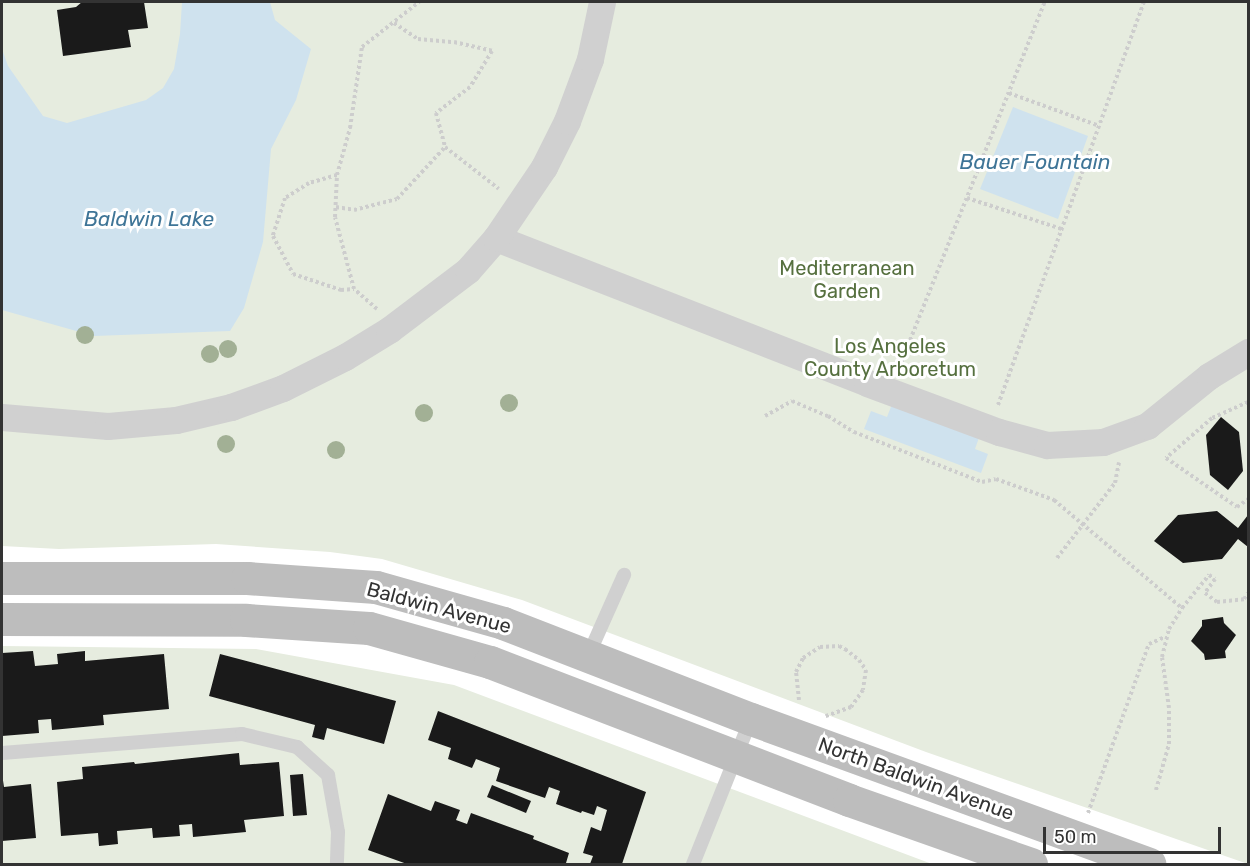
<!DOCTYPE html>
<style>
body{margin:0}
#map{position:relative;width:1250px;height:866px;overflow:hidden;background:#fff;font-family:Rubik,sans-serif}
div>[style]{position:absolute}
[style*='--x']{left:calc(var(--x)*1px);top:calc(var(--y)*1px);width:calc(var(--w)*1px);rotate:calc(var(--a)*1deg)}
.green>*{inset:0;background:#e6ecdf}
.water>*{inset:0;background:#cfe2ee}
.building>*{inset:0;background:#1a1a1a}
.path>*{height:4px;margin-top:-2px;transform-origin:0;background:repeating-linear-gradient(90deg,#cdcdcd 0 3px,transparent 0 6px)}
.lane>*{height:14px;margin:-7px;padding:0 7px;transform-origin:7px;border-radius:7px;background:#d0d0d0}
.street>*{height:27px;margin:-13.5px;padding:0 13.5px;transform-origin:13.5px;border-radius:13.5px;background:#d0d0d0}
.secondary>*{height:33px;margin:-16.5px;padding:0 16.5px;transform-origin:16.5px;border-radius:16.5px;background:#bdbdbd}
.trees>*{width:18px;height:18px;margin:-9px;border-radius:50%;background:#a2b095}
span{translate:-50% -50%;white-space:nowrap;text-align:center;line-height:1.15;-webkit-text-stroke:6px #fff;paint-order:stroke}
.park-label{font-size:20px;color:#56703f}
.street-label{font-size:20px;color:#333}
.water-label{font-size:21px;color:#3f7597;font-style:italic}
.frame{position:absolute;inset:0;border:3px solid #333;pointer-events:none}
.scale{position:absolute;left:1043px;top:827px;width:178px;height:27px;box-sizing:border-box;border:3px solid #333;border-top:0;padding-left:8px;font-size:18px;line-height:21px;white-space:nowrap;color:#333;-webkit-text-stroke:4px #fff;paint-order:stroke}
</style>
<div id="map">
<div class="green">
<div style="clip-path:polygon(2px 2px,1248px 2px,1248px 864px,926px 752px,522px 600px,382px 559px,330px 552px,216px 544px,59px 549px,2px 546px)"></div>
<div style="clip-path:polygon(2px 646px,256px 649px,454px 685px,932px 864px,2px 864px)"></div>
</div>
<div class="water">
<div style="clip-path:polygon(182px 2px,270px 2px,275px 20px,311px 49px,296px 100px,271px 149px,263px 242px,244px 308px,230px 331px,94px 336px,2px 310px,2px 49px,8px 66px,43px 116px,67px 123px,146px 100px,163px 88px,174px 69px,180px 34px)"></div>
<div style="clip-path:polygon(1013px 107px,1088px 136px,1058px 219px,980px 189px)"></div>
<div style="clip-path:polygon(894px 399px,981px 432px,975px 449px,988px 454px,981px 473px,864px 429px,871px 411px,887px 417px)"></div>
</div>
<div class="building">
<div style="clip-path:polygon(82px 2px,144px 2px,148px 28px,128px 30px,131px 47px,63px 56px,57px 10px,76px 7px)"></div>
<div style="clip-path:polygon(1221px 417px,1239px 432px,1243px 471px,1228px 490px,1210px 475px,1206px 435px)"></div>
<div style="clip-path:polygon(1217px 511px,1238px 528px,1248px 515px,1248px 547px,1238px 539px,1222px 559px,1183px 563px,1154px 541px,1178px 515px)"></div>
<div style="clip-path:polygon(1223px 617px,1224px 623px,1236px 635px,1225px 651px,1226px 658px,1205px 660px,1204px 654px,1191px 641px,1202px 626px,1202px 620px)"></div>
<div style="clip-path:polygon(33px 651px,35px 666px,58px 664px,57px 654px,85px 651px,85px 661px,164px 654px,169px 709px,103px 715px,104px 725px,52px 730px,51px 719px,38px 720px,39px 733px,2px 736px,2px 653px)"></div>
<div style="clip-path:polygon(220px 654px,396px 701px,384px 744px,327px 728px,324px 740px,312px 737px,315px 725px,209px 696px)"></div>
<div style="clip-path:polygon(438px 711px,646px 792px,622px 864px,590px 864px,593px 856px,583px 853px,591px 827px,601px 831px,607px 810px,597px 806px,594px 815px,582px 811px,581px 813px,556px 804px,560px 791px,549px 787px,545px 798px,496px 781px,500px 768px,476px 759px,472px 768px,448px 759px,451px 748px,428px 740px)"></div>
<div style="clip-path:polygon(239px 753px,240px 765px,279px 762px,284px 816px,244px 820px,246px 832px,193px 837px,192px 824px,179px 825px,180px 836px,153px 838px,152px 828px,117px 831px,118px 844px,99px 846px,98px 833px,61px 836px,57px 782px,83px 779px,82px 767px,134px 762px,135px 764px)"></div>
<div style="clip-path:polygon(2px 774px,4px 787px,31px 784px,36px 838px,2px 841px)"></div>
<div style="clip-path:polygon(303px 774px,307px 815px,293px 816px,290px 775px)"></div>
<div style="clip-path:polygon(492px 785px,531px 801px,526px 813px,487px 797px)"></div>
<div style="clip-path:polygon(388px 794px,431px 811px,435px 801px,460px 810px,456px 820px,467px 824px,471px 813px,534px 836px,533px 839px,569px 853px,566px 863px,570px 864px,407px 864px,368px 850px)"></div>
</div>
<div class="path">
<div style="--x:394;--y:23;--w:29;--a:34"></div>
<div style="--x:418;--y:39;--w:36;--a:5"></div>
<div style="--x:454;--y:42;--w:39;--a:13"></div>
<div style="--x:492;--y:51;--w:42;--a:121.4"></div>
<div style="--x:470;--y:87;--w:43;--a:142.6"></div>
<div style="--x:436;--y:113;--w:35;--a:75"></div>
<div style="--x:445;--y:147;--w:68;--a:37.9"></div>
<div style="--x:1009;--y:93;--w:96;--a:20.1"></div>
<div style="--x:337;--y:175;--w:29;--a:164"></div>
<div style="--x:309;--y:183;--w:28;--a:148"></div>
<div style="--x:285;--y:198;--w:40;--a:108"></div>
<div style="--x:273;--y:236;--w:43;--a:62.2"></div>
<div style="--x:293;--y:274;--w:51;--a:18.4"></div>
<div style="--x:341;--y:290;--w:13;--a:-4"></div>
<div style="--x:967;--y:198;--w:100;--a:18.1"></div>
<div style="--x:336;--y:207;--w:18;--a:9"></div>
<div style="--x:354;--y:210;--w:44;--a:-14.3"></div>
<div style="--x:397;--y:199;--w:71;--a:-47.3"></div>
<div style="--x:377;--y:309;--w:30;--a:-139"></div>
<div style="--x:354;--y:289;--w:74;--a:-104.8"></div>
<div style="--x:335;--y:217;--w:42;--a:-87.3"></div>
<div style="--x:337;--y:175;--w:49;--a:-74.5"></div>
<div style="--x:350;--y:128;--w:82;--a:-81.6"></div>
<div style="--x:362;--y:47;--w:73;--a:-38.3"></div>
<div style="--x:899;--y:368;--w:394;--a:-68.3"></div>
<div style="--x:1248;--y:402;--w:39;--a:156"></div>
<div style="--x:1212;--y:418;--w:61;--a:139"></div>
<div style="--x:1166;--y:458;--w:86;--a:34.6"></div>
<div style="--x:1237;--y:507;--w:14;--a:-36"></div>
<div style="--x:998;--y:405;--w:429;--a:-70.1"></div>
<div style="--x:765;--y:416;--w:31;--a:-29"></div>
<div style="--x:792;--y:401;--w:39;--a:23"></div>
<div style="--x:828;--y:416;--w:31;--a:32"></div>
<div style="--x:854;--y:432;--w:137;--a:21.3"></div>
<div style="--x:982;--y:482;--w:14;--a:-12"></div>
<div style="--x:996;--y:479;--w:62;--a:19.9"></div>
<div style="--x:1054;--y:500;--w:167;--a:40.2"></div>
<div style="--x:1057;--y:558;--w:95;--a:-52.3"></div>
<div style="--x:1115;--y:483;--w:21;--a:-79"></div>
<div style="--x:799;--y:700;--w:28;--a:-96"></div>
<div style="--x:796;--y:672;--w:16;--a:-63"></div>
<div style="--x:803;--y:658;--w:20;--a:-33"></div>
<div style="--x:820;--y:647;--w:19;--a:-3"></div>
<div style="--x:839;--y:646;--w:7;--a:27"></div>
<div style="--x:845;--y:649;--w:18;--a:38"></div>
<div style="--x:859;--y:660;--w:12;--a:55"></div>
<div style="--x:866;--y:670;--w:20;--a:99"></div>
<div style="--x:863;--y:690;--w:21;--a:125"></div>
<div style="--x:851;--y:707;--w:27;--a:160"></div>
<div style="--x:1156;--y:790;--w:48;--a:-74.2"></div>
<div style="--x:1169;--y:744;--w:36;--a:-90"></div>
<div style="--x:1169;--y:708;--w:51;--a:-97.8"></div>
<div style="--x:1162;--y:657;--w:29;--a:-76"></div>
<div style="--x:1169;--y:629;--w:25;--a:-58"></div>
<div style="--x:1182;--y:608;--w:43;--a:-50.7"></div>
<div style="--x:1209;--y:575;--w:7;--a:34"></div>
<div style="--x:1215;--y:579;--w:17;--a:126"></div>
<div style="--x:1205;--y:593;--w:15;--a:37"></div>
<div style="--x:1217;--y:602;--w:27;--a:-6"></div>
<div style="--x:1244;--y:599;--w:7;--a:-56"></div>
<div style="--x:1088;--y:813;--w:180;--a:-70.2"></div>
<div style="--x:1149;--y:644;--w:17;--a:-24"></div>
</div>
<div class="lane">
<div style="--x:588;--y:656;--w:89;--a:-66"></div>
<div style="--x:2;--y:753;--w:241;--a:-4.5"></div>
<div style="--x:242;--y:734;--w:57;--a:13.3"></div>
<div style="--x:297;--y:747;--w:42;--a:42.1"></div>
<div style="--x:328;--y:775;--w:58;--a:80"></div>
<div style="--x:338;--y:832;--w:32;--a:92"></div>
<div style="--x:693;--y:864;--w:156;--a:-68.2"></div>
</div>
<div class="street">
<div style="--x:496;--y:238;--w:398;--a:21.3"></div>
<div style="--x:867;--y:383;--w:141;--a:20.4"></div>
<div style="--x:999;--y:432;--w:50;--a:15.2"></div>
<div style="--x:1047;--y:445;--w:56;--a:-3.1"></div>
<div style="--x:1103;--y:442;--w:47;--a:-20"></div>
<div style="--x:1147;--y:426;--w:80;--a:-38.9"></div>
<div style="--x:1209;--y:376;--w:46;--a:-31.6"></div>
<div style="--x:2;--y:417;--w:106;--a:4.9"></div>
<div style="--x:108;--y:426;--w:68;--a:-5"></div>
<div style="--x:176;--y:420;--w:57;--a:-13.3"></div>
<div style="--x:231;--y:407;--w:55;--a:-20.1"></div>
<div style="--x:283;--y:388;--w:69;--a:-26.6"></div>
<div style="--x:345;--y:357;--w:52;--a:-31.5"></div>
<div style="--x:389;--y:330;--w:99;--a:-37.2"></div>
<div style="--x:468;--y:270;--w:43;--a:-48.8"></div>
<div style="--x:496;--y:238;--w:86;--a:-55.9"></div>
<div style="--x:544;--y:167;--w:51;--a:-63.4"></div>
<div style="--x:567;--y:121;--w:66;--a:-69.6"></div>
<div style="--x:590;--y:59;--w:58;--a:-78.1"></div>
</div>
<div class="secondary">
<div style="--x:2;--y:578;--w:245;--a:0"></div>
<div style="--x:247;--y:578;--w:129;--a:4"></div>
<div style="--x:376;--y:587;--w:132;--a:15.8"></div>
<div style="--x:503;--y:623;--w:266;--a:21.2"></div>
<div style="--x:751;--y:719;--w:424;--a:20"></div>
<div style="--x:2;--y:619;--w:244;--a:0.2"></div>
<div style="--x:246;--y:620;--w:123;--a:3.7"></div>
<div style="--x:369;--y:628;--w:126;--a:15.7"></div>
<div style="--x:490;--y:662;--w:385;--a:21"></div>
<div style="--x:849;--y:800;--w:193;--a:19.4"></div>
</div>
<div class="trees">
<div style="left:85px;top:335px"></div>
<div style="left:228px;top:349px"></div>
<div style="left:210px;top:354px"></div>
<div style="left:509px;top:403px"></div>
<div style="left:424px;top:413px"></div>
<div style="left:226px;top:444px"></div>
<div style="left:336px;top:450px"></div>
</div>
<div class="park-label">
<span style="left:847px;top:280px">Mediterranean<br>Garden</span>
<span style="left:890px;top:358px">Los Angeles<br>County Arboretum</span>
</div>
<div class="street-label">
<span style="left:439px;top:608px;rotate:15deg">Baldwin Avenue</span>
<span style="left:916px;top:779px;rotate:20deg">North Baldwin Avenue</span>
</div>
<div class="water-label">
<span style="left:1035px;top:162px">Bauer Fountain</span>
<span style="left:149px;top:219px">Baldwin Lake</span>
</div>
<div class="frame"></div>
<div class="scale">50 m</div>
</div>
